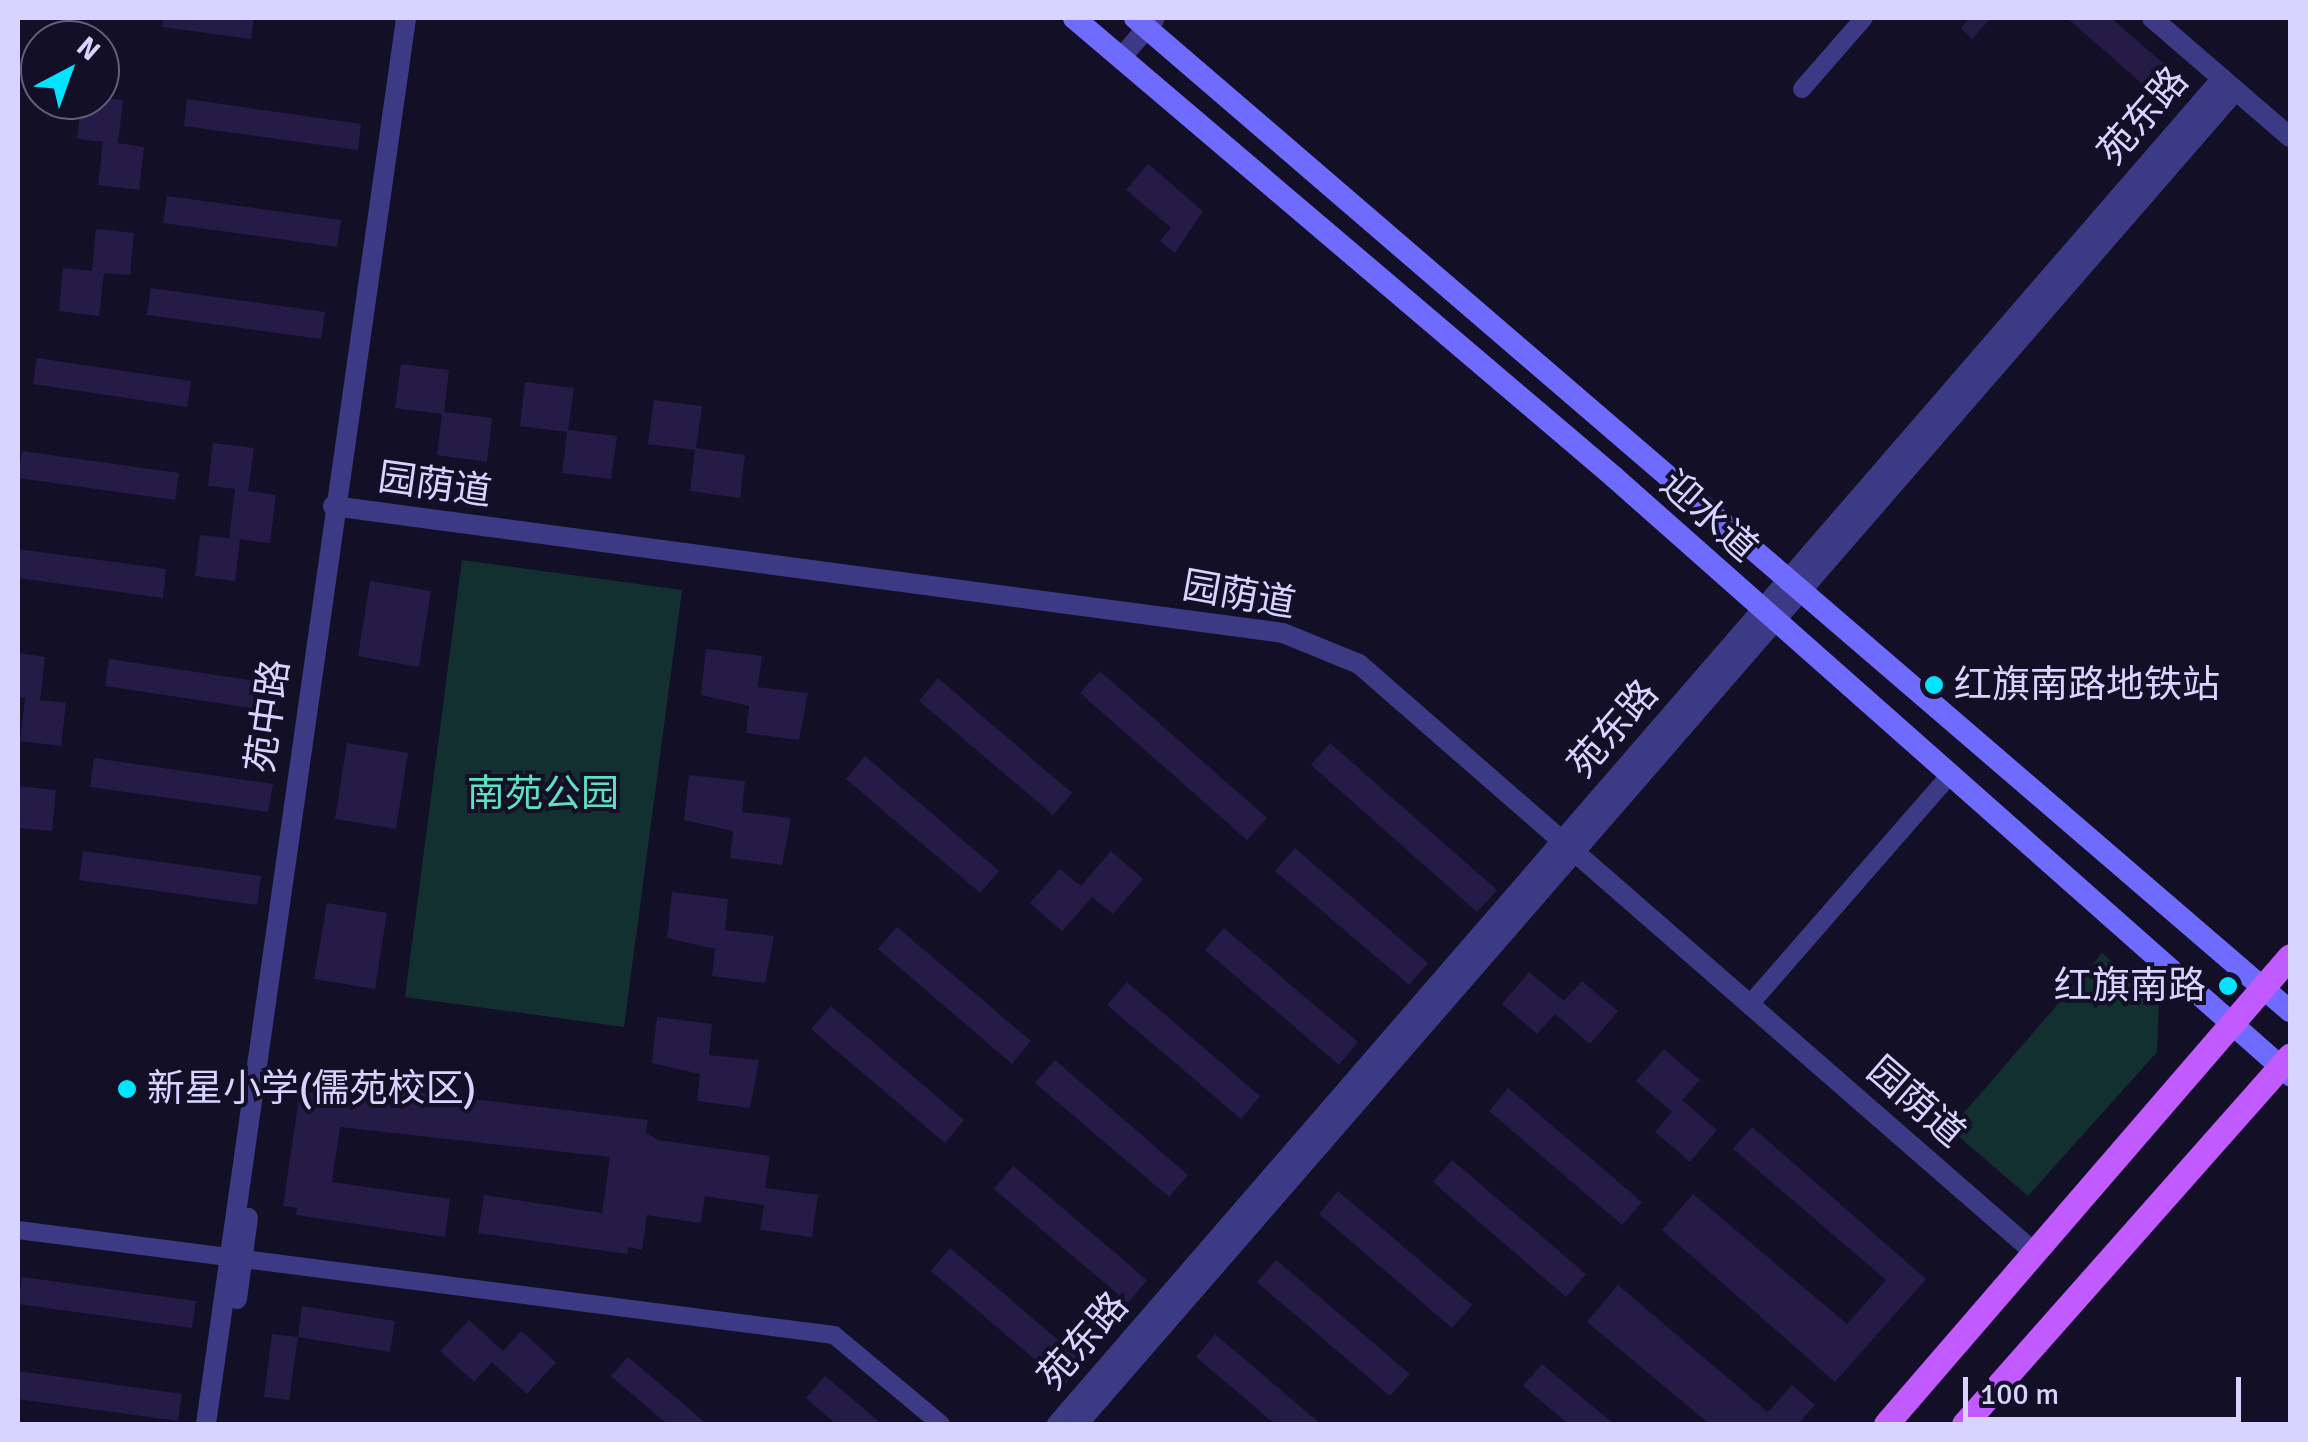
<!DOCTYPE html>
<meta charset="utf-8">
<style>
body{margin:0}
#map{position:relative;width:2308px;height:1442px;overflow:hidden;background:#130f26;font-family:Signika,"Noto Sans SC",sans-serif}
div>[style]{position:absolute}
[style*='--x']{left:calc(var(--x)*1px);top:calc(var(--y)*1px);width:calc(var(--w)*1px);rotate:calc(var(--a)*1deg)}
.green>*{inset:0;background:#12302f}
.building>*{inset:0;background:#241b47}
.minor>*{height:18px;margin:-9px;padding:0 9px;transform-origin:9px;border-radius:9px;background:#3d3a85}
.tertiary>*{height:20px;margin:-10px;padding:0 10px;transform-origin:10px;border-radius:10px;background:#3d3a85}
.secondary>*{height:22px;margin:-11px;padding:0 11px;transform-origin:11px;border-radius:11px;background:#6f6bff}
.primary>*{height:25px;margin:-12.5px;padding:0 12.5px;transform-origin:12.5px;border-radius:12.5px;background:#c25bff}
.dots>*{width:28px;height:28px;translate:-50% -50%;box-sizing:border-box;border:5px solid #130f26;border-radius:50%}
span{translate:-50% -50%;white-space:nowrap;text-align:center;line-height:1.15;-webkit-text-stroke:8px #130f26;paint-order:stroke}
.street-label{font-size:38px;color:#d9d4ff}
.poi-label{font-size:38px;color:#d9d4ff}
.left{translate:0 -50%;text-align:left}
.right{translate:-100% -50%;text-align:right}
.park-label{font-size:38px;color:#5fe0c0}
.frame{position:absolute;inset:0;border:20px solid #d9d4ff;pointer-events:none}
.north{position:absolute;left:20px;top:20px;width:100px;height:100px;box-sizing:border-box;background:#130f26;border:2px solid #625e7d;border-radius:50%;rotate:41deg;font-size:28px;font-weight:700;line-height:40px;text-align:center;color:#d9d4ff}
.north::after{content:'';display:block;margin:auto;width:35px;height:45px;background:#00e5ff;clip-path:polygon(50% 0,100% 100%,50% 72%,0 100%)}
.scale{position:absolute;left:1963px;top:1377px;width:278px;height:45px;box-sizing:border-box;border:5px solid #d9d4ff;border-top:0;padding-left:12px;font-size:30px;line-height:35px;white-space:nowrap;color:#d9d4ff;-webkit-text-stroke:8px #130f26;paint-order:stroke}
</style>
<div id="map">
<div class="green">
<div style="clip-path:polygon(462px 560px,682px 590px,624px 1027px,405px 997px)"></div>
<div style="clip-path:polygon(2102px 953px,2159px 1002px,2157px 1052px,2028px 1196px,1950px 1129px)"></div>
</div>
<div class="building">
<div style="clip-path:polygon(163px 18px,254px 18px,251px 39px,162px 27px)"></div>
<div style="clip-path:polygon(1969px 18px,1991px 18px,1972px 39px,1961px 28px)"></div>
<div style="clip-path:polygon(2067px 18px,2111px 18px,2184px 81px,2165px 104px)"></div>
<div style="clip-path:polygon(100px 98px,123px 100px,118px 143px,144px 147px,139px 190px,98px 185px,103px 142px,77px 139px,82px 100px)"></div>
<div style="clip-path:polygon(187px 99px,361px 124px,358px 150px,184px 126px)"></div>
<div style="clip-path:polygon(1148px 164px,1203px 211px,1175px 253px,1160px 241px,1171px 228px,1126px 190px)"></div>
<div style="clip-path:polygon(167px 196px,341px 220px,337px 247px,163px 223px)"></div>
<div style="clip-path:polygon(96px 229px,134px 233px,130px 275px,104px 273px,99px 316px,59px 311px,63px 268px,92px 271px)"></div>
<div style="clip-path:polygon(151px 288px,325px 312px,321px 339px,147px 315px)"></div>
<div style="clip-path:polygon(37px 358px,191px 381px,187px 407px,33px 384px)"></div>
<div style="clip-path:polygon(401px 364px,449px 370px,444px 412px,492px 418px,487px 462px,437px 455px,442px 414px,395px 408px)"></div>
<div style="clip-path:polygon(525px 382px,574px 388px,568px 430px,617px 436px,611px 479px,562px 473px,567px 432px,520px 426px)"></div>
<div style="clip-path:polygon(654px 400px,702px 406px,696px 448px,745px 455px,740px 498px,690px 491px,695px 450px,648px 444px)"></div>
<div style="clip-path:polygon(213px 443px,254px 448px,248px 491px,276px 495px,270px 543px,229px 538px,235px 489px,208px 486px)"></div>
<div style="clip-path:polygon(22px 451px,179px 473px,175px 500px,18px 478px)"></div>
<div style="clip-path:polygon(200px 535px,240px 539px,235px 581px,195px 576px)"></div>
<div style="clip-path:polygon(18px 549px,166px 569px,163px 598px,18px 578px)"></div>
<div style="clip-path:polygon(370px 581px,431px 591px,419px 667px,358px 656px)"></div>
<div style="clip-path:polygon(706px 649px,762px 656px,758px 687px,808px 693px,799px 740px,746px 733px,749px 706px,701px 695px)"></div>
<div style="clip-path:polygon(18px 653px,45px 657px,40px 700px,66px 703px,61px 746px,20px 741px,25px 698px,18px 697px)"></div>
<div style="clip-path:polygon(109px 659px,282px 685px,278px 712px,105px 686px)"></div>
<div style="clip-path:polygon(1100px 671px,1267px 818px,1247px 840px,1080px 693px)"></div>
<div style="clip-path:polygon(938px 678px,1072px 793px,1053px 815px,919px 701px)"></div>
<div style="clip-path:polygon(347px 743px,408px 753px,396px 829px,335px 819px)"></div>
<div style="clip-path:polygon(1330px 743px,1497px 890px,1477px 912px,1311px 765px)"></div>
<div style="clip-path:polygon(865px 756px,999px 871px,980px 893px,846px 779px)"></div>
<div style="clip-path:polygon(94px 758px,273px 784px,268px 812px,90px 787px)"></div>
<div style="clip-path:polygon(689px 775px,745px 781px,742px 812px,791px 818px,782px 865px,730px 858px,733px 831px,684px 820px)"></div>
<div style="clip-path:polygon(18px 786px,56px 790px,52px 831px,18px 828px)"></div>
<div style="clip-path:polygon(1295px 848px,1428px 963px,1409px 985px,1275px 871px)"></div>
<div style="clip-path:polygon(83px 851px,261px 876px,257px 905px,79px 880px)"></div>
<div style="clip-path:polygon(1111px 851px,1143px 879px,1113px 914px,1092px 897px,1062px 931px,1030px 903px,1060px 869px,1081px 886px)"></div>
<div style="clip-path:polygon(672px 892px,728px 899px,725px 930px,774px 936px,765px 983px,712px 976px,715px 949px,667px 938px)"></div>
<div style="clip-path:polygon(327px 903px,387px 913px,375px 989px,314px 979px)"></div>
<div style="clip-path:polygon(897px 927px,1031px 1041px,1012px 1064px,878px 949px)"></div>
<div style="clip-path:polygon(1224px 928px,1358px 1042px,1339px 1065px,1205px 950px)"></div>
<div style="clip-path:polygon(1529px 972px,1564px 1001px,1582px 981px,1618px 1011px,1590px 1044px,1555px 1014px,1537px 1034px,1502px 1004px)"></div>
<div style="clip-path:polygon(1127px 982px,1260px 1096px,1241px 1119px,1107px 1005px)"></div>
<div style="clip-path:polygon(831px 1006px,964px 1120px,945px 1143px,811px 1029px)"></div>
<div style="clip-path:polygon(657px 1017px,712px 1024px,709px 1055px,759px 1060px,750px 1108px,697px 1101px,700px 1074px,652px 1063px)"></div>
<div style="clip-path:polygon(1664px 1049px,1700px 1080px,1682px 1100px,1717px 1130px,1690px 1162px,1655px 1132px,1672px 1112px,1636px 1081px)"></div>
<div style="clip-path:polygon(1055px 1060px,1188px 1175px,1169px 1197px,1035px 1083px)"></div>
<div style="clip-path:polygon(314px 1080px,648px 1120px,646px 1133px,658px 1140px,770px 1156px,765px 1188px,818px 1195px,812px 1237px,760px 1230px,764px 1205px,705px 1196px,701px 1223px,647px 1215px,642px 1250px,628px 1247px,627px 1254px,478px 1233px,484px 1195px,602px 1213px,610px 1157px,340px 1127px,332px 1182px,450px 1199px,445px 1237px,296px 1215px,297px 1208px,283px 1206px,300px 1091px,312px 1093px)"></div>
<div style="clip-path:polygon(1508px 1088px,1642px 1202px,1622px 1225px,1489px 1111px)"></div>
<div style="clip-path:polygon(1752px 1127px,1926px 1279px,1835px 1382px,1662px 1230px,1693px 1194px,1847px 1324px,1886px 1280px,1733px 1149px)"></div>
<div style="clip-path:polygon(1452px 1160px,1586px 1274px,1566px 1297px,1433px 1182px)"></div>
<div style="clip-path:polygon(1013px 1166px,1147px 1280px,1128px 1303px,994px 1189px)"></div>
<div style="clip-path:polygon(1338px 1191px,1472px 1305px,1452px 1328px,1319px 1214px)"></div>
<div style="clip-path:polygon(950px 1248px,1084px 1362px,1065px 1385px,931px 1271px)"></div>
<div style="clip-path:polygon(1276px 1260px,1410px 1374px,1390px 1396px,1257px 1282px)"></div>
<div style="clip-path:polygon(22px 1277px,196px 1301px,192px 1328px,18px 1304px)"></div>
<div style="clip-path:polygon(1618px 1285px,1768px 1412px,1792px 1385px,1815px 1405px,1798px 1424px,1709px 1424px,1587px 1322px)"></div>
<div style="clip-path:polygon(302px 1306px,395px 1321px,390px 1352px,298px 1337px)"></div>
<div style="clip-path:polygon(469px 1320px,503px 1351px,521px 1331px,556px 1362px,527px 1394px,492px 1362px,474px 1382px,440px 1351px)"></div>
<div style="clip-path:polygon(272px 1334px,298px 1337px,289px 1400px,264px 1397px)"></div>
<div style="clip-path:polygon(1215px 1334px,1321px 1424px,1275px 1424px,1196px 1357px)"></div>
<div style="clip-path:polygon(628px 1357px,707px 1424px,667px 1424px,611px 1376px)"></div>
<div style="clip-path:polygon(1542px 1364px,1614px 1424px,1568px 1424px,1523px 1386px)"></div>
<div style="clip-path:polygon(18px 1371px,182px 1394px,178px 1421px,18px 1399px)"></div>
<div style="clip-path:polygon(825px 1376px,882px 1424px,836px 1424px,806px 1398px)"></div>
</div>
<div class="minor">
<div style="--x:1802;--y:89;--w:94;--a:-48.9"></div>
<div style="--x:1751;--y:1003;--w:304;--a:-48.9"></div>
<div style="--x:18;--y:1230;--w:823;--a:7.33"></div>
<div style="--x:834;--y:1335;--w:139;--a:39.8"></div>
</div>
<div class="tertiary">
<div style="--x:2152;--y:18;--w:182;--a:40.8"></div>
<div style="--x:1121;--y:58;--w:52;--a:-49.6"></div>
<div style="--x:333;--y:506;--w:958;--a:7.61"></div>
<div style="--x:1283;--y:633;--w:82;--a:22.2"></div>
<div style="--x:1359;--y:664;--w:897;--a:41.07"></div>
<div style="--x:237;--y:1299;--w:82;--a:-82.3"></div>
<div style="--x:206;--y:1424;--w:1420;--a:-81.9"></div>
<div style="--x:1057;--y:1424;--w:1780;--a:-49.12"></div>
<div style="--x:1078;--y:1424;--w:1766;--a:-49.04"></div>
</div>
<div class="secondary">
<div style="--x:1074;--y:18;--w:709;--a:40.36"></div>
<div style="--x:1614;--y:477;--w:903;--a:41.5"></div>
<div style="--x:1135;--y:18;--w:1523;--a:40.69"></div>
</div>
<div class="primary">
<div style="--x:1886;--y:1424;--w:618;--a:-49.2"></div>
<div style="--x:1964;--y:1424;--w:492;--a:-48.5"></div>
</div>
<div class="dots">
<div style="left:1934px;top:685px;background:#00e5ff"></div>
<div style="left:2228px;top:986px;background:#00e5ff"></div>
<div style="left:127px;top:1089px;background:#00e5ff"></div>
</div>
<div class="street-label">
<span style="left:2143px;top:116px;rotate:-49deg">苑东路</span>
<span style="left:435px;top:485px;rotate:8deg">园荫道</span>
<span style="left:1709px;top:516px;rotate:42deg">迎水道</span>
<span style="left:1239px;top:595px;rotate:10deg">园荫道</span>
<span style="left:268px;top:716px;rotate:-82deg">苑中路</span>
<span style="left:1613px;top:729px;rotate:-49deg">苑东路</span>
<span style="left:1916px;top:1102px;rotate:41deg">园荫道</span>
<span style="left:1083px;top:1341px;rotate:-49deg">苑东路</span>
</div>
<div class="poi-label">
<span class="left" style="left:1954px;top:685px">红旗南路地铁站</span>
<span class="right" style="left:2206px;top:986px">红旗南路</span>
<span class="left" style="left:147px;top:1089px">新星小学(儒苑校区)</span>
</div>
<div class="park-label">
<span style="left:543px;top:794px">南苑公园</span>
</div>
<div class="frame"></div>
<div class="north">N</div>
<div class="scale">100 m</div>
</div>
